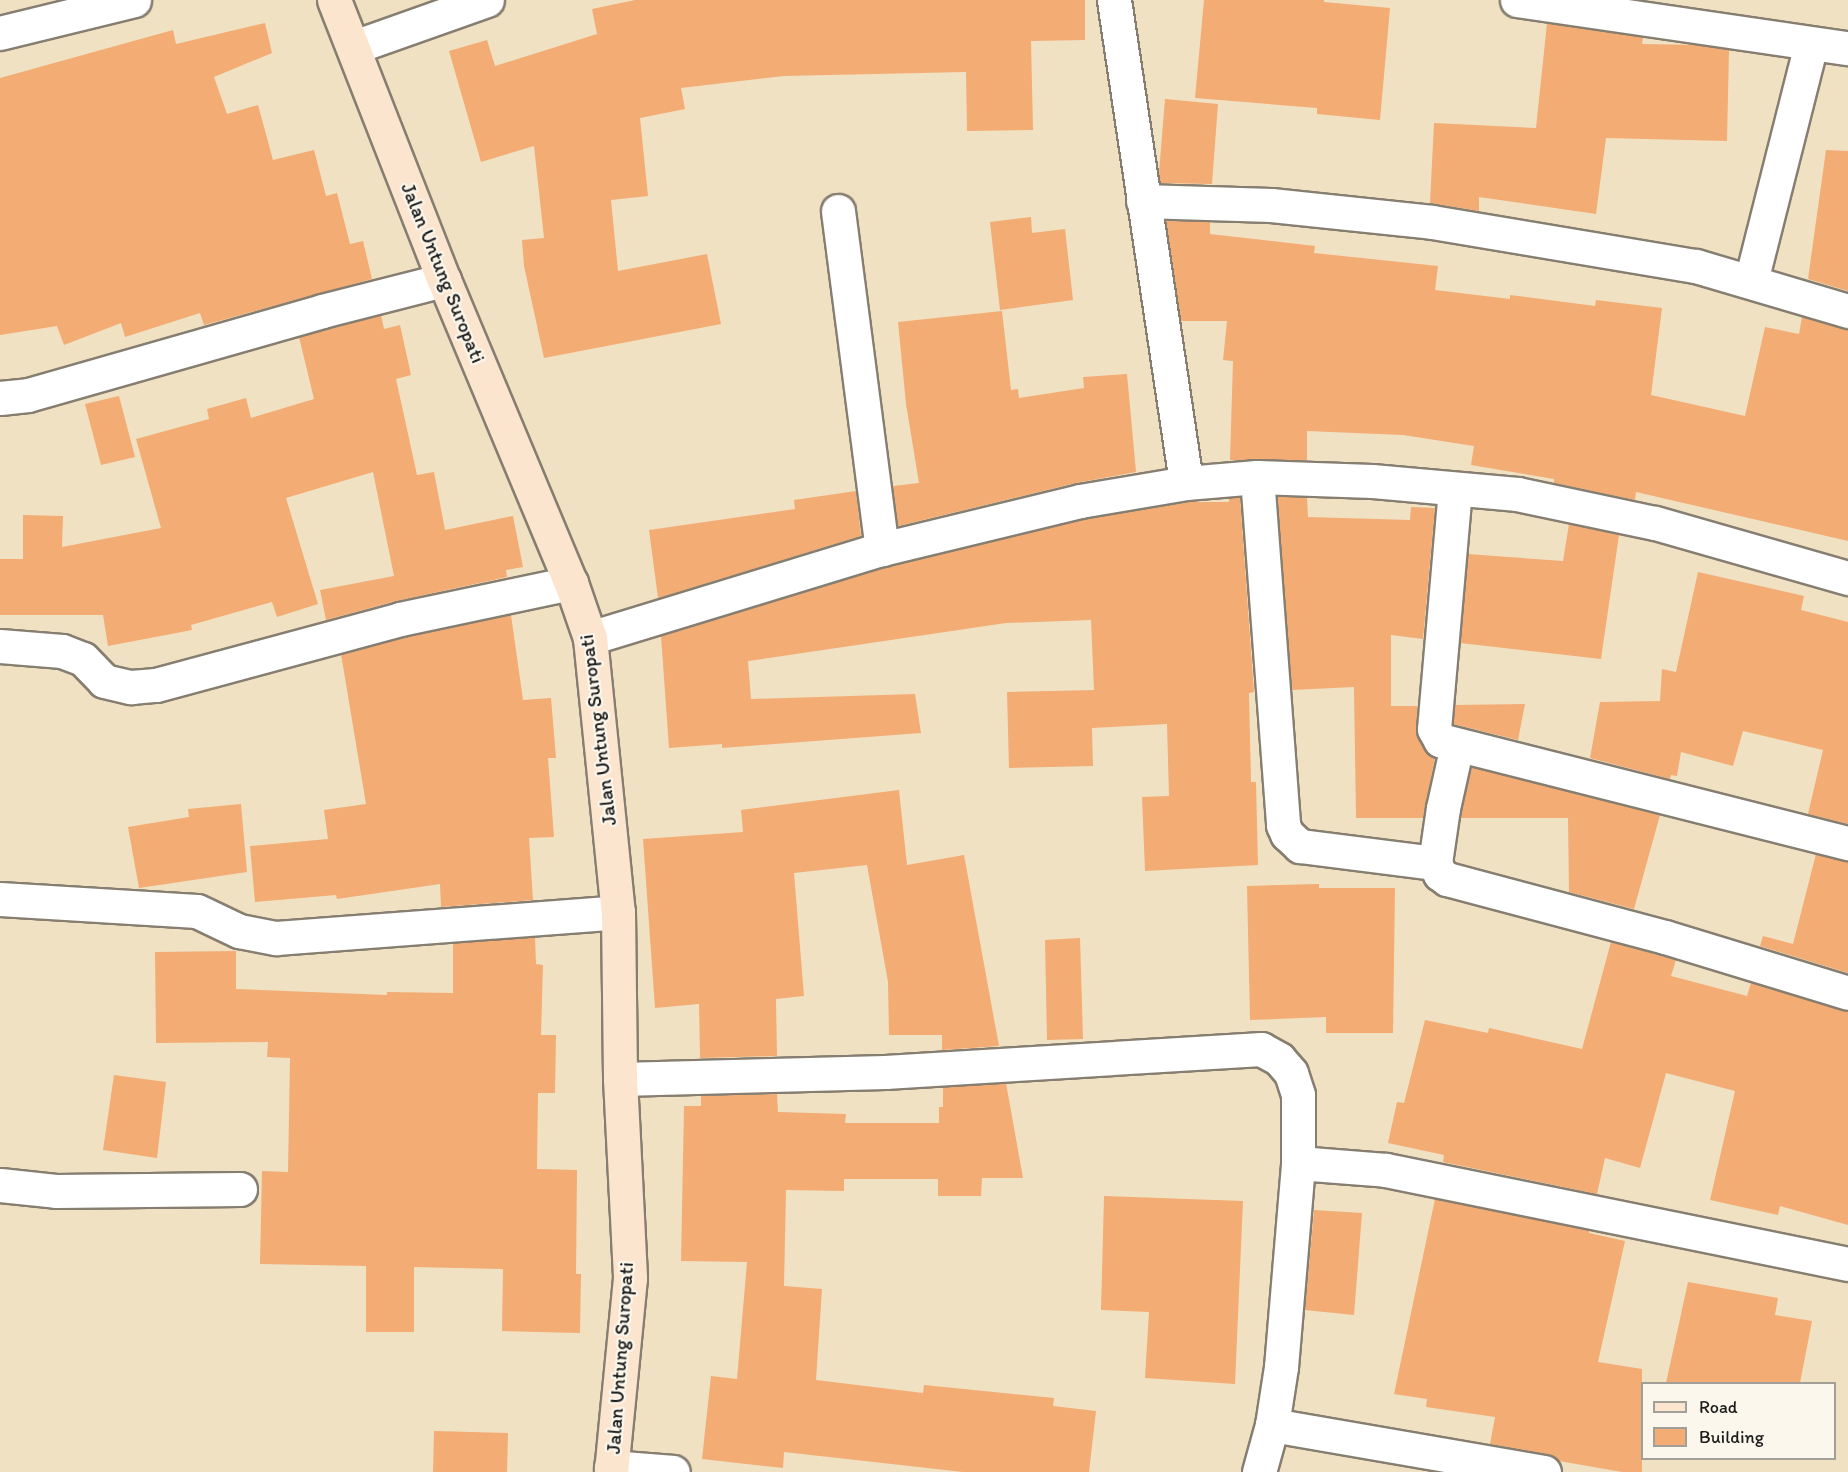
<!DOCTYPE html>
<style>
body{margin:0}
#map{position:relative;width:1848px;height:1472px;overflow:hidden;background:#f0e1c3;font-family:Itim,sans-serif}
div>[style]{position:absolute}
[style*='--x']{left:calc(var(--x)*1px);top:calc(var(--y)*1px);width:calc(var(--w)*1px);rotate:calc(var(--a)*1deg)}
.building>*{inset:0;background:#f2ac74}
.roads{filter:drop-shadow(2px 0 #867e70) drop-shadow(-2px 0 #867e70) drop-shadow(0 2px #867e70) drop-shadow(0 -2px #867e70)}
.minor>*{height:33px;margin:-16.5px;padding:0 16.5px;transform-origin:16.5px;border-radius:16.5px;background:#fff}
.secondary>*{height:33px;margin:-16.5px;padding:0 16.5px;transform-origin:16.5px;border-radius:16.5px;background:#fce5cf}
span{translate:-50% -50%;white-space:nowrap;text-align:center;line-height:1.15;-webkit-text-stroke:4.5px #fbf7ec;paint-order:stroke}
.street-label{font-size:20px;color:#1c1c1c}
.legend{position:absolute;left:1641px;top:1382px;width:195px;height:78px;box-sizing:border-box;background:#fbf7ec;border:2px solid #a29f99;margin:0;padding:8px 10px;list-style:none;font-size:18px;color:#1c1c1c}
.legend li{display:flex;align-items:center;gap:12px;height:30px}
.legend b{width:30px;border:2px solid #a29f99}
</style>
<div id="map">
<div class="building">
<div style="clip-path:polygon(635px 0,1085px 0,1085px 40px,1031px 41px,1033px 130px,967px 131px,966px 72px,784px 76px,681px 88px,685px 109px,640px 118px,648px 196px,611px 200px,618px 271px,707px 254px,721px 324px,544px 358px,524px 266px,522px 240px,544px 238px,534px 146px,481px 162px,449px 51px,487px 40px,495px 66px,597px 34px,592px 9px)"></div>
<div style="clip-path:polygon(1204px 0,1324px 0,1324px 2px,1390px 8px,1380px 120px,1317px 114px,1317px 108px,1195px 98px)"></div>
<div style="clip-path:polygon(265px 23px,272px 53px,214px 77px,227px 114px,258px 105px,273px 160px,314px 150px,326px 196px,337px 193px,350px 244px,363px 241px,372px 279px,204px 325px,200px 313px,125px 337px,121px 323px,64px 345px,57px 326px,0 335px,0 78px,173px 30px,176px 44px)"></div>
<div style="clip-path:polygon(1547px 23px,1643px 37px,1642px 44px,1697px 45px,1729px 50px,1727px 141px,1606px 138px,1596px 214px,1479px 197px,1479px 211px,1430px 203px,1434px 123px,1536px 128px)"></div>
<div style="clip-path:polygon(1165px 99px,1218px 104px,1212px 184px,1160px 183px,1159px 173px)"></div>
<div style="clip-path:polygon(1826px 150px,1848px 151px,1848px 291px,1808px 279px)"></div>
<div style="clip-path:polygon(1031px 217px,1032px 233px,1065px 229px,1073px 300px,1000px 310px,990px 222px)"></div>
<div style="clip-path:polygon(1166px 220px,1210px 222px,1210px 234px,1315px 246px,1314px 253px,1438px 266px,1435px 290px,1510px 299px,1510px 295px,1595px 306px,1596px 300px,1662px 308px,1651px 395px,1745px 416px,1765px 327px,1799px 334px,1802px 317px,1848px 329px,1848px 541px,1636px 492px,1635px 500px,1554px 483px,1554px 479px,1471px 465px,1474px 446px,1403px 435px,1307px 431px,1307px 460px,1230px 460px,1233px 361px,1223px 360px,1227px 321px,1181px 321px)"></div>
<div style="clip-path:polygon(1002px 311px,1011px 390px,1018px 389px,1019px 398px,1084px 388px,1083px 377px,1127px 374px,1136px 472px,1076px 483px,898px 526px,893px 486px,919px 483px,906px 404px,898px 322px)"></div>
<div style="clip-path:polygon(381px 315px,384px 329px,400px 325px,411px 375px,396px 379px,417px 475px,434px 472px,445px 530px,513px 516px,523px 567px,506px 570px,507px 577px,396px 601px,326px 620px,320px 590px,394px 576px,373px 472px,286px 498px,318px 604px,277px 617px,272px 602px,191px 625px,192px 630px,108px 646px,103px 615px,0 615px,0 559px,23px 559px,23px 515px,63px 516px,62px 547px,161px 528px,136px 439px,209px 419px,207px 409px,246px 398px,251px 418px,314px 399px,299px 337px)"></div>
<div style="clip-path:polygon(119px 396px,135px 457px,101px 465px,85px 404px)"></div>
<div style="clip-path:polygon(856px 491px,861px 536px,658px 598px,649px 530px,795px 509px,794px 500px)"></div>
<div style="clip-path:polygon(1277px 496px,1307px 498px,1308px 517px,1410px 520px,1411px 507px,1435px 508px,1423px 639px,1391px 635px,1391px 706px,1417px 706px,1417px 737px,1428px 754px,1435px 758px,1423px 818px,1356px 818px,1354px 687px,1292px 690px)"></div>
<div style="clip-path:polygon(1240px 497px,1254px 692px,1249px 693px,1251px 782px,1256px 782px,1258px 865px,1145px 871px,1142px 797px,1169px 796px,1167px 724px,1092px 728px,1093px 766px,1009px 768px,1007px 692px,1094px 690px,1091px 620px,1006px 623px,748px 661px,751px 699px,915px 694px,921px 733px,722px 748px,722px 744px,669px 748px,661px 636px,887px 567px,1084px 519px,1188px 502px,1229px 502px,1229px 498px)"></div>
<div style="clip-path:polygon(1569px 524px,1619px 535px,1601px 659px,1460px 643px,1468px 554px,1563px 561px)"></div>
<div style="clip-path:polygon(1698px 572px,1804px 596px,1801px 610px,1848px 622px,1848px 824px,1808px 814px,1823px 750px,1743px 731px,1733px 766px,1681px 752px,1677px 776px,1671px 775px,1670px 779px,1590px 758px,1600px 702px,1660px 701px,1662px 669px,1676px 672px)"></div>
<div style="clip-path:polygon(511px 615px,523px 700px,551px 698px,556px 758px,548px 758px,554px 837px,529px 838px,533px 900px,441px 907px,440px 884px,337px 899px,336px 895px,255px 902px,250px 846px,328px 839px,324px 810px,366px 804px,341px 654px,404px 637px)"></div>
<div style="clip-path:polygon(1525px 704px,1518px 740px,1453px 724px,1455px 705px)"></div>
<div style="clip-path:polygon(1471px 767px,1660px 815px,1634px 909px,1569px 892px,1568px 818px,1460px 818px)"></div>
<div style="clip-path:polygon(899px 790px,907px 865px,964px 855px,999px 1046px,942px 1050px,942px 1035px,889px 1035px,888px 982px,867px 865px,794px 873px,804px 996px,776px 999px,777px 1056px,700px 1058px,699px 1004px,655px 1008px,643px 839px,743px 832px,741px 810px)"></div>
<div style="clip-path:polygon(241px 804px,247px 872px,139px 888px,128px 827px,189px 817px,188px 809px)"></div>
<div style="clip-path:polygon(1816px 854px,1848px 861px,1848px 973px,1760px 946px,1763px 936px,1793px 944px)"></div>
<div style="clip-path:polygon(1319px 884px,1319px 888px,1395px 888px,1393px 1033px,1326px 1033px,1326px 1017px,1250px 1020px,1247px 886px)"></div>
<div style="clip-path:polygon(535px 937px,536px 964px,543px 965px,541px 1035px,556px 1035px,555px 1093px,538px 1093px,537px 1169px,577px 1170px,576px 1274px,581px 1274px,580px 1333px,502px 1331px,503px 1269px,414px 1267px,414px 1332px,366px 1332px,366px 1266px,260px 1264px,262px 1171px,288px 1172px,290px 1058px,267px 1057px,268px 1042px,156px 1043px,155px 952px,236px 951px,236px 989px,387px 995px,387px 992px,453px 993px,453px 943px)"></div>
<div style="clip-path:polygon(1080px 938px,1083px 1039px,1047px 1040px,1045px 940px)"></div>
<div style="clip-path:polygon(1611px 942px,1676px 960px,1671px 976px,1747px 996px,1751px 983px,1848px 1011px,1848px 1225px,1780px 1206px,1778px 1215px,1710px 1200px,1735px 1091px,1666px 1073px,1640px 1168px,1605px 1158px,1597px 1194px,1443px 1162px,1444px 1155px,1388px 1143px,1397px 1102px,1404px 1103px,1425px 1020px,1488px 1033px,1489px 1028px,1582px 1049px)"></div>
<div style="clip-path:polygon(114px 1075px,166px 1082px,157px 1158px,103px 1150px)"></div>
<div style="clip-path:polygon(1006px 1083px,1023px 1178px,982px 1178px,981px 1196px,938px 1196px,938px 1179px,844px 1179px,844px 1191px,786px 1190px,784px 1286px,822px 1289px,816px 1380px,923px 1393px,924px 1385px,1054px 1398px,1053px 1406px,1096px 1411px,1089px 1472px,963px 1472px,784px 1452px,783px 1468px,702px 1459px,711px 1376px,737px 1379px,747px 1262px,681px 1261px,684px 1106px,701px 1106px,701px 1096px,777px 1094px,778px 1112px,846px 1114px,845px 1123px,939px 1123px,939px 1107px,943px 1107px,943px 1087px)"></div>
<div style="clip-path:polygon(1104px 1196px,1243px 1201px,1235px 1384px,1145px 1378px,1149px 1312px,1101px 1310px)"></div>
<div style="clip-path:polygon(1435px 1199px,1589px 1230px,1589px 1233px,1625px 1241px,1598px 1362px,1642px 1369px,1642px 1472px,1622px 1472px,1559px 1461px,1547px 1454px,1490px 1444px,1495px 1417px,1426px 1407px,1427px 1399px,1394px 1394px)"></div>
<div style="clip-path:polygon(1314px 1210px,1362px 1213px,1354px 1315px,1305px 1310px)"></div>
<div style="clip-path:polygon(1688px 1282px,1778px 1298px,1775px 1315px,1812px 1321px,1800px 1383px,1666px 1383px)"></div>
<div style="clip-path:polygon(434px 1431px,508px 1433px,507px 1472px,433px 1472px)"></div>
</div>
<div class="roads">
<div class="minor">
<div style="--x:1114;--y:0;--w:488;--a:81.5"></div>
<div style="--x:1517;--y:0;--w:334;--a:8.3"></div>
<div style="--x:0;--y:33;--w:138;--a:-13.8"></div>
<div style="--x:354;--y:47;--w:141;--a:-19.5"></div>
<div style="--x:1143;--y:201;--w:128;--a:1.8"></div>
<div style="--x:1271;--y:205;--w:162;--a:6"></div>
<div style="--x:1432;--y:222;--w:268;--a:9.5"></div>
<div style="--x:1696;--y:266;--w:159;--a:16.5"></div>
<div style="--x:838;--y:211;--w:341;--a:82.6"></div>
<div style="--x:1751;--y:281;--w:244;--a:-75.8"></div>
<div style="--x:0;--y:398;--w:28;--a:-6"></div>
<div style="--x:28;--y:395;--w:306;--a:-15.9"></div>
<div style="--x:322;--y:311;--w:126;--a:-14.3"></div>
<div style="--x:1257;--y:477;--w:349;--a:85.7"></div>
<div style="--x:1283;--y:825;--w:10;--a:66"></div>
<div style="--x:1287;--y:834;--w:18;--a:43"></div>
<div style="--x:1300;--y:846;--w:136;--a:7.2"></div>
<div style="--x:1455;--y:489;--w:241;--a:95"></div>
<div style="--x:1434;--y:729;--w:13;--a:61"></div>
<div style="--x:1440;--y:740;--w:421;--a:14.2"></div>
<div style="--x:590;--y:638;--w:305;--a:-17"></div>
<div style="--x:882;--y:549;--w:204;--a:-13.6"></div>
<div style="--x:1080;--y:501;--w:108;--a:-9.6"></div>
<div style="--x:1186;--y:483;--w:71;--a:-4.8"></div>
<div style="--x:1257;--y:477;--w:115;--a:2"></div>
<div style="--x:1372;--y:481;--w:146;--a:5.1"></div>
<div style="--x:1517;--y:494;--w:141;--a:11.9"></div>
<div style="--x:1655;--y:523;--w:201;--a:15.9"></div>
<div style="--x:0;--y:646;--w:62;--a:4.6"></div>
<div style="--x:62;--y:651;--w:22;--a:21"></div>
<div style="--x:83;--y:659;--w:30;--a:46"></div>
<div style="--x:104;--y:681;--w:28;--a:13"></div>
<div style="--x:131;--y:687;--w:25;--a:-5"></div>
<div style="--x:156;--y:685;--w:253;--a:-15.1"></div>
<div style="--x:400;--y:619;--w:175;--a:-11.9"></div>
<div style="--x:1457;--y:745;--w:65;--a:102.5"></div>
<div style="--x:1443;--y:808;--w:56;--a:98.3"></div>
<div style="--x:1435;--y:863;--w:12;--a:66"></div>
<div style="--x:1440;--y:874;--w:9;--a:36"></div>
<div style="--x:1447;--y:879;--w:226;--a:14.9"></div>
<div style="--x:1665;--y:937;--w:191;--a:17"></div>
<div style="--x:0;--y:899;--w:197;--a:3.5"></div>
<div style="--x:197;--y:911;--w:47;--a:25.5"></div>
<div style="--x:239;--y:931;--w:38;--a:11"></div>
<div style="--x:276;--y:938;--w:343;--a:-4.3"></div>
<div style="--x:620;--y:1079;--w:265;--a:-1.5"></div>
<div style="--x:885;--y:1072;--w:377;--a:-3.5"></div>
<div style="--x:1261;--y:1049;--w:21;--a:29"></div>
<div style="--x:1279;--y:1059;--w:18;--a:49"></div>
<div style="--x:1291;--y:1073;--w:23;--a:72"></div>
<div style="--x:1298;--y:1095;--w:68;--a:90"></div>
<div style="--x:1298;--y:1163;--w:88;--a:4.5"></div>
<div style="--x:1386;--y:1170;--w:471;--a:11.5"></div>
<div style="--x:0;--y:1185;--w:56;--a:6.1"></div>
<div style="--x:56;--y:1191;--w:184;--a:-0.6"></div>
<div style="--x:1272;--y:1425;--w:276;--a:9.8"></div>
<div style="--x:611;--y:1467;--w:62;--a:4.6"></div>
<div style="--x:1259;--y:1472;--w:49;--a:-74.5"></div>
<div style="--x:1272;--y:1425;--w:59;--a:-81.2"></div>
<div style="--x:1281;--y:1367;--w:205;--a:-85.2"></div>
</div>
<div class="secondary">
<div style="--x:334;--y:0;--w:301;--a:68.6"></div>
<div style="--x:444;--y:280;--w:329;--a:67.3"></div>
<div style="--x:571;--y:583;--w:58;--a:70.9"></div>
<div style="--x:590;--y:638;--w:275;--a:84.2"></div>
<div style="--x:618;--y:912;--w:167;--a:89.3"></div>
<div style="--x:620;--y:1079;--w:199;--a:87.1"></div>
<div style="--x:630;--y:1278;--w:195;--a:95.6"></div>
</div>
</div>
<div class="street-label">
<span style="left:443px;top:273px;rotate:68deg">Jalan Untung Suropati</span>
<span style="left:598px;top:730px;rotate:-97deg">Jalan Untung Suropati</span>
<span style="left:620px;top:1358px;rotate:-86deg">Jalan Untung Suropati</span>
</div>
<ul class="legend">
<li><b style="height:8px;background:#fce5cf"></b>Road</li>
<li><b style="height:16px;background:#f2ac74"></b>Building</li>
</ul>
</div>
